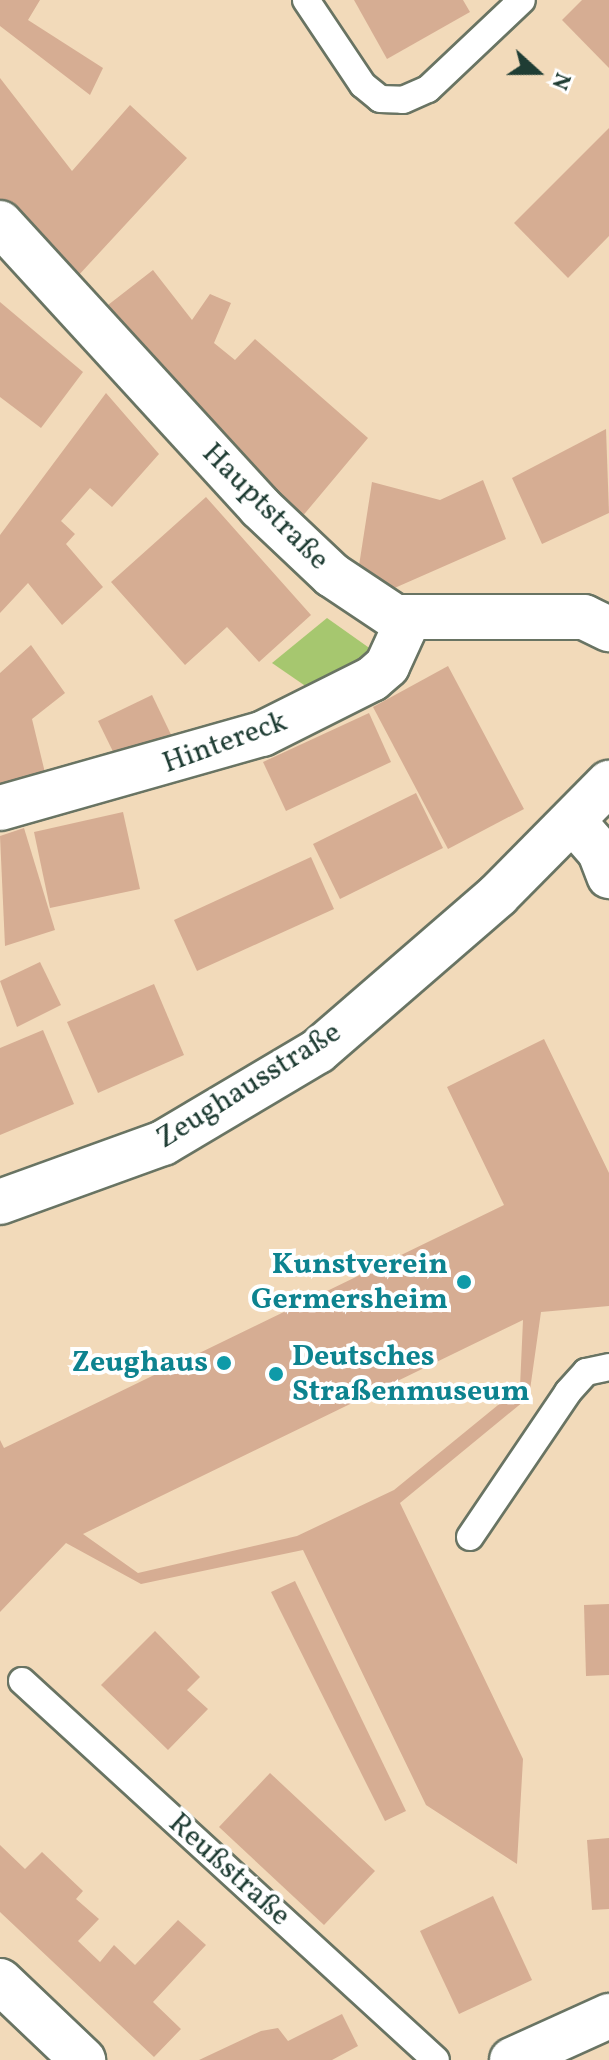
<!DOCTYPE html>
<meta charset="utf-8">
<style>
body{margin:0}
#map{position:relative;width:609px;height:2060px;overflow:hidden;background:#f2daba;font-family:Vollkorn,serif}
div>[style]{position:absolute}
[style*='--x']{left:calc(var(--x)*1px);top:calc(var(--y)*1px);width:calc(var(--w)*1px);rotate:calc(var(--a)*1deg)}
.green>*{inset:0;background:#a6c76f}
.building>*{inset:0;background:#d6ad93}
.roads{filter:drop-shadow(2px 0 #697463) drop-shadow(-2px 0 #697463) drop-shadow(0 2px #697463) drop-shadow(0 -2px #697463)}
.service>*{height:26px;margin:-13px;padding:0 13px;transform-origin:13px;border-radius:13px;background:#fff}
.minor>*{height:44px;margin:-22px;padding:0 22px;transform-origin:22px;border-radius:22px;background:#fff}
.tertiary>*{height:44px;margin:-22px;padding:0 22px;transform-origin:22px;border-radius:22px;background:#fff}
.dots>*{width:22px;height:22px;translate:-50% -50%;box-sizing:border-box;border:4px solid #fff;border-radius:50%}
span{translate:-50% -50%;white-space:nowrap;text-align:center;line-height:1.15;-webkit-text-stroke:8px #fff;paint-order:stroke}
.street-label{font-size:30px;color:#1f3d34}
.culture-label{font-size:30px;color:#0d838f;font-weight:700}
.right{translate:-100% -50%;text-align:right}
.left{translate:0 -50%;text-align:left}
.north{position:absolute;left:497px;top:32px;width:80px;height:80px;-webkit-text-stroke:6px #fff;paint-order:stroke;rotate:111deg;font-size:22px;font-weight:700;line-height:32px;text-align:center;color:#1f3d34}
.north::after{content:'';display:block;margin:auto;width:28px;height:36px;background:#1f3d34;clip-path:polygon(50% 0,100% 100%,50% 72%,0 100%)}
</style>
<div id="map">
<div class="green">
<div style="clip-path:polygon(327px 618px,375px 652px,320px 696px,272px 663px)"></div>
</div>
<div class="building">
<div style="clip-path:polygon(0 0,40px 0,28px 20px,103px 68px,90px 95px,0 26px)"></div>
<div style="clip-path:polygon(354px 0,463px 0,470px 12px,387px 59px)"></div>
<div style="clip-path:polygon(582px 0,609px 0,609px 68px,562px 20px)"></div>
<div style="clip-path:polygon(0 78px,72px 171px,130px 105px,187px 158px,77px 277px,0 199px)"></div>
<div style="clip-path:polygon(609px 128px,609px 236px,568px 278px,514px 223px)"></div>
<div style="clip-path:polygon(153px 270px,192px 320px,210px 294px,231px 303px,214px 343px,235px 360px,255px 339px,368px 438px,296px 524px,99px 312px)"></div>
<div style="clip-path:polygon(0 302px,83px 372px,41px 428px,0 397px)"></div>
<div style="clip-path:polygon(106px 393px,159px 454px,112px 507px,90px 488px,61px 521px,75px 534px,66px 544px,103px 587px,62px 625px,28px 583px,0 613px,0 535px)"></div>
<div style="clip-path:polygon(606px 429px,609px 513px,542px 544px,512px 478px)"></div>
<div style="clip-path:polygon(483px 480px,506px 539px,390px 590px,358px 572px,372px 482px,440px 500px)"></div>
<div style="clip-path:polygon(206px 497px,311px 615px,259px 662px,227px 627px,185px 665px,111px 582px)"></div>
<div style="clip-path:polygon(31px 645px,65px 693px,32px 719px,47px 781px,0 796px,0 673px)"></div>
<div style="clip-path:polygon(448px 666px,524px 809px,448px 849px,373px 707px)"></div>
<div style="clip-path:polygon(152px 695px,176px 745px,123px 772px,98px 721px)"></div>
<div style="clip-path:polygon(369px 713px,391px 762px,286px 811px,263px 762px)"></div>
<div style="clip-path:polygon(416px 793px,443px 848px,340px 899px,313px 844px)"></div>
<div style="clip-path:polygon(123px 812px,140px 889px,50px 908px,34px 832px)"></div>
<div style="clip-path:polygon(24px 828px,55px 930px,5px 946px,0 836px)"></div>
<div style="clip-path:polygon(311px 857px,334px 909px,197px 971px,174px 920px)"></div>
<div style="clip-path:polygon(40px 962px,61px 1005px,17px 1027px,0 981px)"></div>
<div style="clip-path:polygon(154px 984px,184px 1055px,98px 1093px,67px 1022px)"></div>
<div style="clip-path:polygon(43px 1030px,74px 1104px,0 1135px,0 1048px)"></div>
<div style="clip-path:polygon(evenodd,544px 1039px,609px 1173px,609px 1306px,541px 1312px,529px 1397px,400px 1503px,523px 1759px,517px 1864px,426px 1805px,303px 1550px,141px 1584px,66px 1543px,0 1612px,0 1440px,4px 1448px,504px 1205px,447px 1087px,544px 1039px,523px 1320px,520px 1387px,394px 1490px,297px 1536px,138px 1573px,83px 1534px,523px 1320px)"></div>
<div style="clip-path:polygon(295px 1581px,406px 1811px,385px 1821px,271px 1592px)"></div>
<div style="clip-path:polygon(609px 1604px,609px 1675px,586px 1676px,584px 1605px)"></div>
<div style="clip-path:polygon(155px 1631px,200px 1677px,187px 1690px,208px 1709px,168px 1750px,101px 1685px)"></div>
<div style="clip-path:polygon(270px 1773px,375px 1871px,324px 1925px,219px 1827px)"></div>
<div style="clip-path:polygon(609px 1838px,609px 1909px,592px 1910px,587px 1840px)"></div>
<div style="clip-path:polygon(0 1845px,25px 1869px,42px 1852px,83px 1891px,76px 1899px,99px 1919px,78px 1941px,100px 1962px,114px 1945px,135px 1965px,178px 1920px,206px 1945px,153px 2002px,181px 2029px,154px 2057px,0 1912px)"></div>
<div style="clip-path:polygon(493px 1896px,532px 1980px,459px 2014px,420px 1931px)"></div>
<div style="clip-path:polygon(342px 2014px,358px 2046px,332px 2060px,199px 2060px,261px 2031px,278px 2028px,288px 2041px)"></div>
</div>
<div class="roads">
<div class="service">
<div style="--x:306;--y:0;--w:102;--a:56.2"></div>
<div style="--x:363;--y:85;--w:22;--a:39"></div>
<div style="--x:380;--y:99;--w:23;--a:2"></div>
<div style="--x:403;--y:100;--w:27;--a:-24"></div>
<div style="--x:428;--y:89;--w:129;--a:-43.4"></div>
<div style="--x:470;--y:1537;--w:175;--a:-55.9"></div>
<div style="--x:568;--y:1392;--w:27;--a:-48"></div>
<div style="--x:586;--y:1372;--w:24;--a:-12"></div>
<div style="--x:22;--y:1681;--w:561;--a:42.47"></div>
</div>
<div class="minor">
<div style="--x:0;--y:223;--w:385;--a:47.5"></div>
<div style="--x:260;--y:507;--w:99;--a:43.4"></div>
<div style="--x:332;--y:575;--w:76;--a:33.7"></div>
<div style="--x:395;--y:617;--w:189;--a:0"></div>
<div style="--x:584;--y:617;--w:28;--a:26"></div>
<div style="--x:0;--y:808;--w:272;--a:-15.8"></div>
<div style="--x:262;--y:734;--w:123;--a:-26.6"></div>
<div style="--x:372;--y:679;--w:20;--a:-41"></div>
<div style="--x:387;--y:666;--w:53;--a:-65.4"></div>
<div style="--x:573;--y:821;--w:41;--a:48.9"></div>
<div style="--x:600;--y:852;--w:26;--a:69"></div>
<div style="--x:0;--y:1981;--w:115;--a:43.6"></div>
<div style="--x:512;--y:2060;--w:107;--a:-24.4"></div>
</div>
<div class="tertiary">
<div style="--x:0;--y:1202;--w:173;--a:-19.9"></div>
<div style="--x:163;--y:1143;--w:180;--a:-30.7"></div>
<div style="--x:318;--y:1051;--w:238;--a:-40.9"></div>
<div style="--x:498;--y:895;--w:158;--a:-45.3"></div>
</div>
</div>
<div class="dots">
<div style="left:464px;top:1282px;background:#0f9aa8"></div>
<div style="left:224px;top:1363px;background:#0f9aa8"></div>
<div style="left:276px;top:1374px;background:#0f9aa8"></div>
</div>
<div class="street-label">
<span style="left:265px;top:507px;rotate:45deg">Hauptstraße</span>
<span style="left:225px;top:743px;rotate:-20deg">Hintereck</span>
<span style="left:249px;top:1086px;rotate:-32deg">Zeughausstraße</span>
<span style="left:229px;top:1870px;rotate:42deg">Reußstraße</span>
</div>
<div class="culture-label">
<span class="right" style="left:448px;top:1282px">Kunstverein<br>Germersheim</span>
<span class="left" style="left:292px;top:1374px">Deutsches<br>Straßenmuseum</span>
<span class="right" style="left:208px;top:1363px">Zeughaus</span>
</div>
<div class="north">N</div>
</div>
